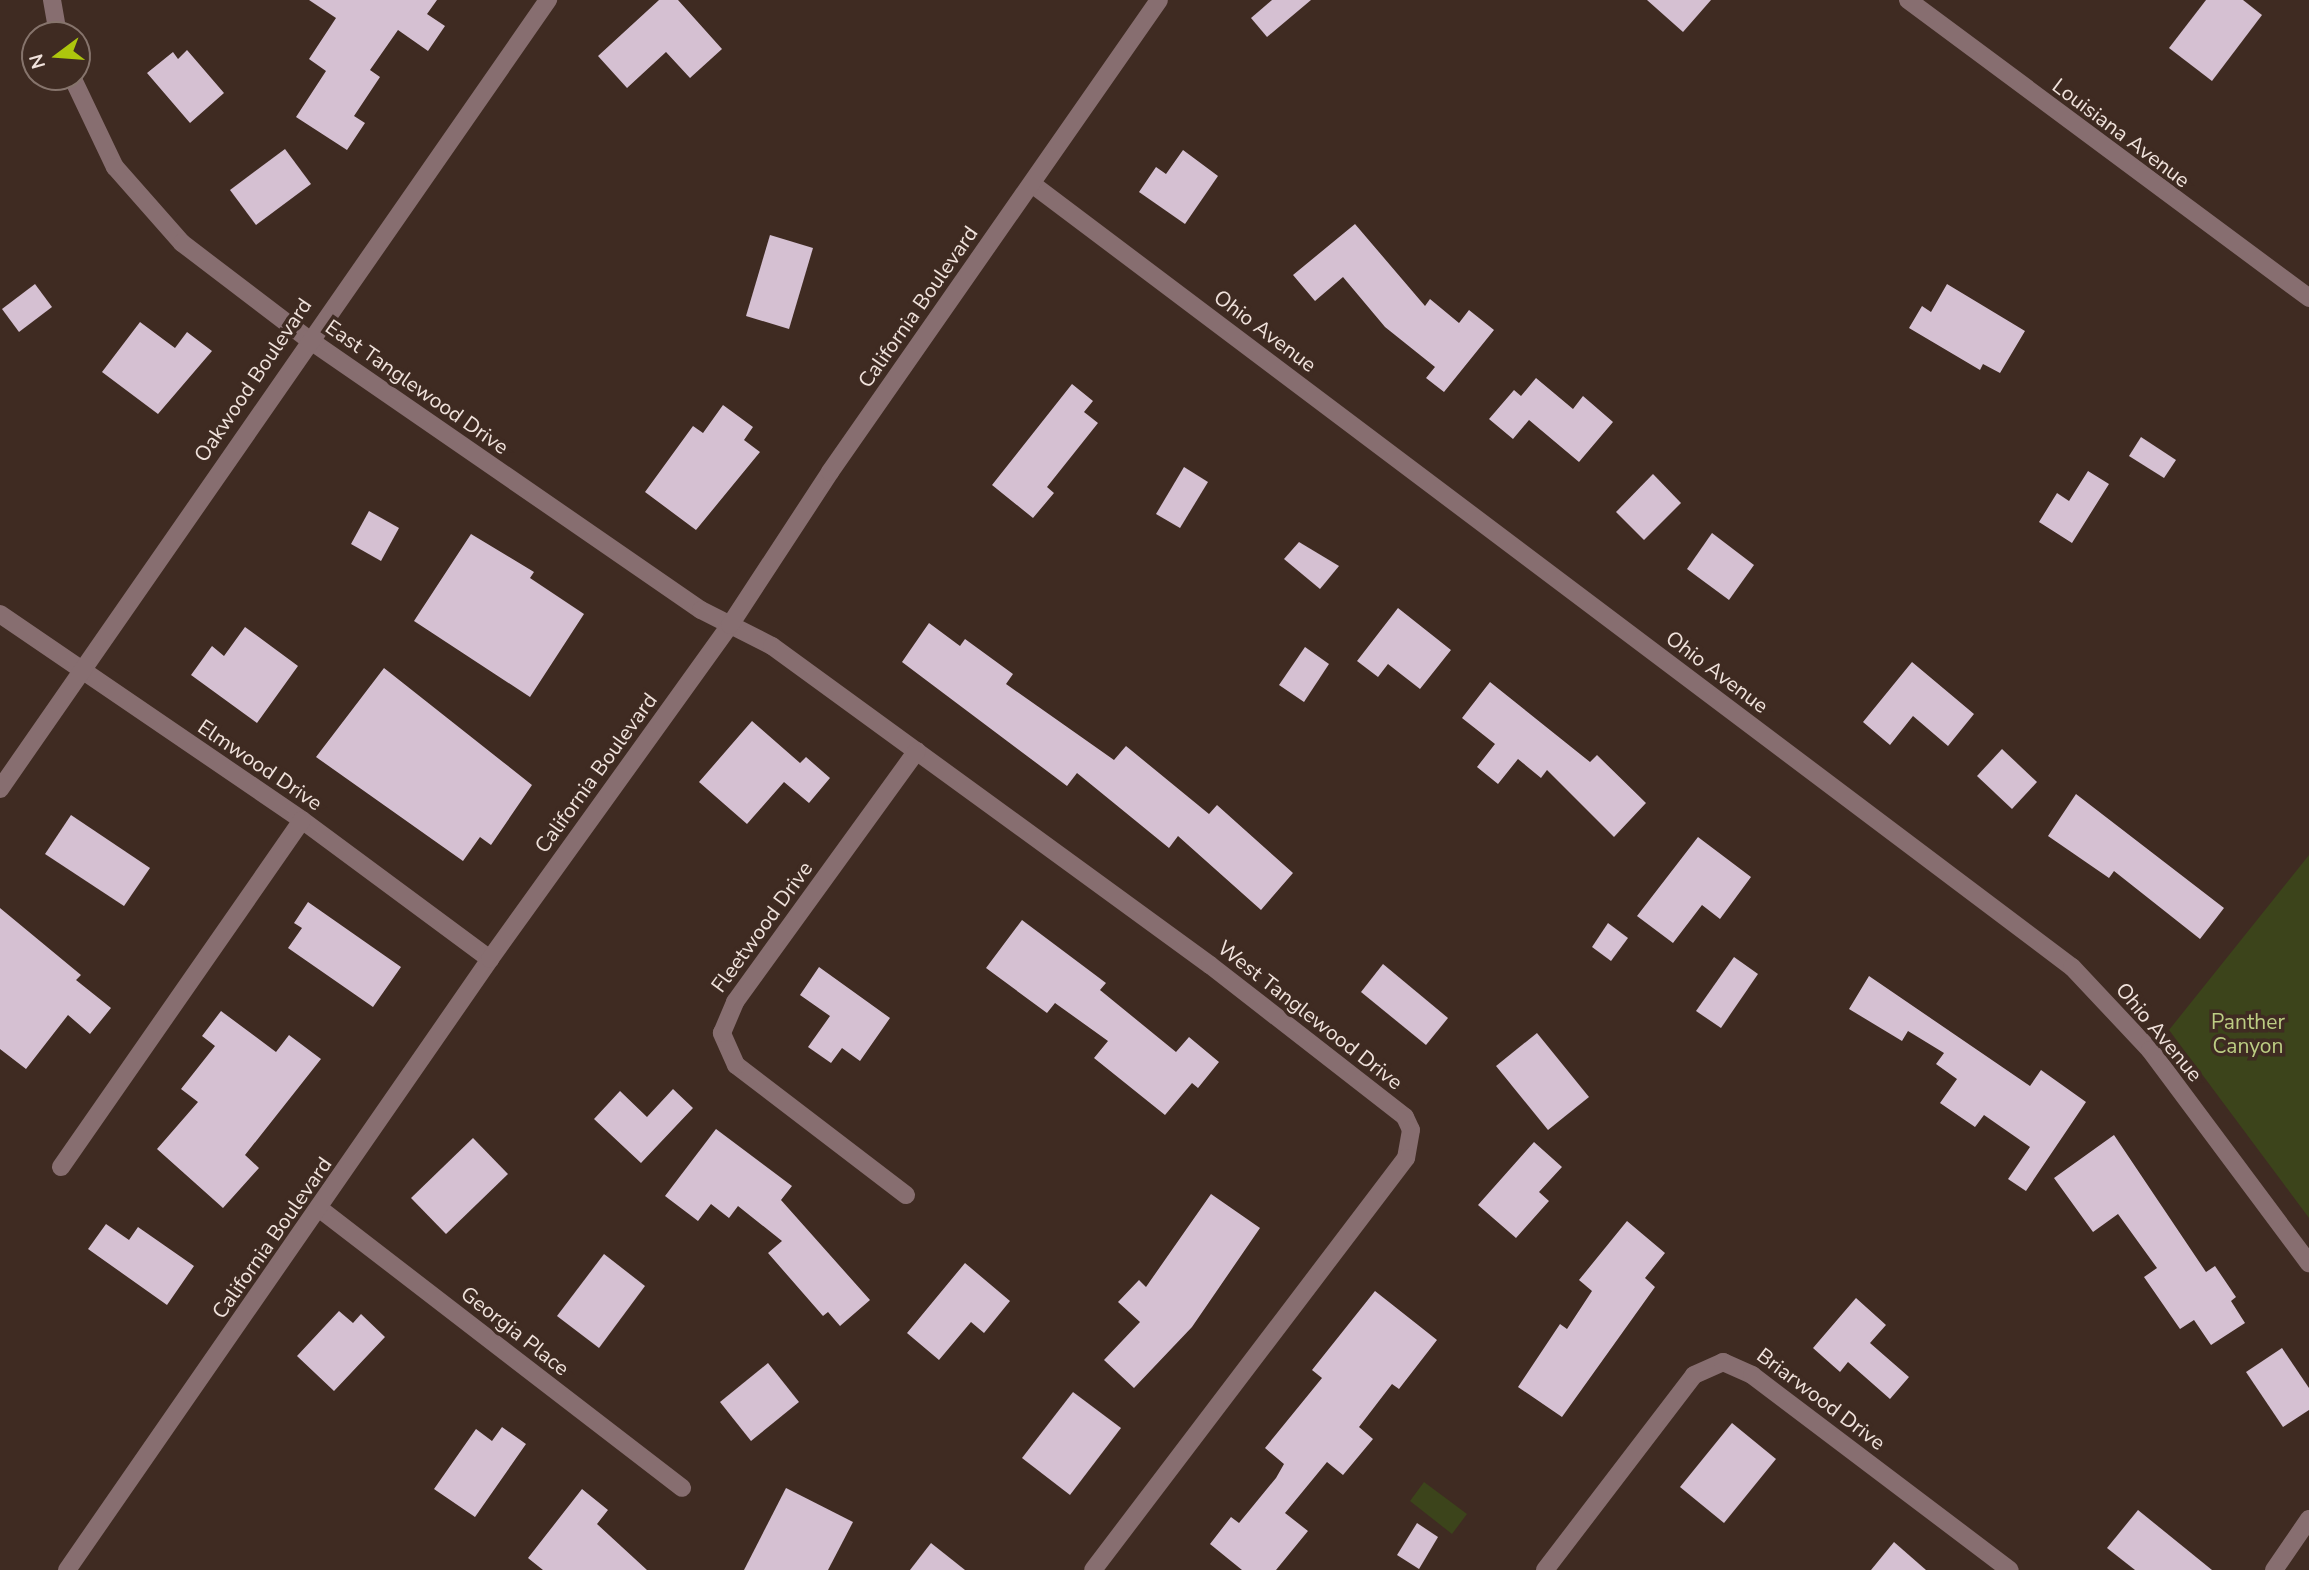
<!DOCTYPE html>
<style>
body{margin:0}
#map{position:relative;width:2309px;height:1570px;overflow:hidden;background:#3f2b22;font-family:"Nunito Sans",sans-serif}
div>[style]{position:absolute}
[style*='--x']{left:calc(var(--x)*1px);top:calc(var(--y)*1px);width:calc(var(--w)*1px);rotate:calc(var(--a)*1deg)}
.green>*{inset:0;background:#3c441b}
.building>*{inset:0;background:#d5c0d2}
.minor>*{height:18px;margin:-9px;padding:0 9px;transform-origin:9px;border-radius:9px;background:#876e70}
span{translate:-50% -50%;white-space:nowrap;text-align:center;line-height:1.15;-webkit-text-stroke:7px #3f2b22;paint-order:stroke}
.street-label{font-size:21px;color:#f0e2dc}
.park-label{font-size:21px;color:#bccd83}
.north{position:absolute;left:21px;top:21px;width:70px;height:70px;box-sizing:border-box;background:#3f2b22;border:2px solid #86746c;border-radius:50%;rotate:254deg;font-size:19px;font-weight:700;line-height:28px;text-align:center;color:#f0e2dc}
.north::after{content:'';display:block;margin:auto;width:24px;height:32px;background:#adc60d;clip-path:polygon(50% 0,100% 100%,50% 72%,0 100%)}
</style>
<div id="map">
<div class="green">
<div style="clip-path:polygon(2309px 855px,2309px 1218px,2169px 1030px)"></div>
<div style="clip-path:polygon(1424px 1482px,1467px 1514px,1452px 1534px,1410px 1501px)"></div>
</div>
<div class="building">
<div style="clip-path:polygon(309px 0,437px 0,427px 14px,445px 26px,428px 51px,398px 30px,370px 70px,380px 77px,354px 116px,365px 123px,347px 150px,296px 117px,326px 71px,309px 59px,336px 18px)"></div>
<div style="clip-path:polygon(659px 0,678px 0,722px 49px,690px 78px,666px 52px,627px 88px,598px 56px)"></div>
<div style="clip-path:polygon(1272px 0,1311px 0,1267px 37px,1251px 18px)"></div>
<div style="clip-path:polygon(1647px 0,1711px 0,1683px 32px)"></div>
<div style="clip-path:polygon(2206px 0,2243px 0,2262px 15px,2212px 81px,2169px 48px)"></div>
<div style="clip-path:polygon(187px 50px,224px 93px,190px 123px,147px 73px,173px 52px,178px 59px)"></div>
<div style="clip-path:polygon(285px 149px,311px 184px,256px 225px,230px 190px)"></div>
<div style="clip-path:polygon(1183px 150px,1218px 176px,1185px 224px,1139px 192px,1156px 167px,1166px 174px)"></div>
<div style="clip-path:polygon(1355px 224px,1425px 306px,1430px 299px,1459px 323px,1469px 310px,1494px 330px,1444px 392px,1426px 378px,1435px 367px,1385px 327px,1343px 277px,1315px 301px,1293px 275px)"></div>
<div style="clip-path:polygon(770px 235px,813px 248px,789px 329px,746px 316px)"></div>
<div style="clip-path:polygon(35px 284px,52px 307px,19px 332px,2px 309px)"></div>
<div style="clip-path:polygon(1947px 284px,2025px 331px,2000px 373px,1983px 364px,1980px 370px,1909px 328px,1922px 306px,1931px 312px)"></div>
<div style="clip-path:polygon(140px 322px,175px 348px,187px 332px,212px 351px,158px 414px,102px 372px)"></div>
<div style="clip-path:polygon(1536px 378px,1573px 409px,1583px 396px,1613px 422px,1579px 462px,1529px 420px,1513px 439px,1489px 419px,1514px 390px,1521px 396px)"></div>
<div style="clip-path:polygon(1072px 384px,1093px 401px,1084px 412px,1098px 423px,1047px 487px,1054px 493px,1033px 518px,992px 485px)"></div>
<div style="clip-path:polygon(723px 405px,753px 427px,744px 440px,760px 452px,696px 530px,645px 492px,693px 426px,703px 433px)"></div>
<div style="clip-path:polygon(2141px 437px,2176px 460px,2164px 478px,2129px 456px)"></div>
<div style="clip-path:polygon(1184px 467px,1208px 482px,1180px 528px,1156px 514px)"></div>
<div style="clip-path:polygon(2088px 471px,2109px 484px,2072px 543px,2039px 522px,2057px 493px,2069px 501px)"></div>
<div style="clip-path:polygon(1653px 474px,1681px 503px,1644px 540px,1616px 512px)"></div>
<div style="clip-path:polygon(369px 511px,399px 528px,381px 561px,351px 544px)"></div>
<div style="clip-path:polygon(1712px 533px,1754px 565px,1729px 600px,1687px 569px)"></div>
<div style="clip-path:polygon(471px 534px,534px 572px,530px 578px,584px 614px,530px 697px,414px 621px)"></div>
<div style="clip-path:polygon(1299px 542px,1339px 566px,1320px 589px,1284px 559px)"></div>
<div style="clip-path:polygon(1398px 608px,1451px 650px,1420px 689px,1388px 664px,1378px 677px,1357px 661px)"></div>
<div style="clip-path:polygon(929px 623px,960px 646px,965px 639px,1013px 674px,1006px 684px,1114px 760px,1126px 746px,1209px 814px,1217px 805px,1293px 873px,1261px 910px,1178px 836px,1169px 848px,1077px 773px,1067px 786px,902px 662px)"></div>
<div style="clip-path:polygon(245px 627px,298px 666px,257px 723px,191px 675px,212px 646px,224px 656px)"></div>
<div style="clip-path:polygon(1305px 647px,1329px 664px,1304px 702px,1279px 685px)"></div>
<div style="clip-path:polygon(1912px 662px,1974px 714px,1948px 746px,1913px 716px,1890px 745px,1863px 722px)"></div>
<div style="clip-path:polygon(384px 668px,532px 785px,491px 845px,480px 837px,463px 861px,316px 757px)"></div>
<div style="clip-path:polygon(1490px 682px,1590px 762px,1597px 755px,1646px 803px,1614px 837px,1547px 770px,1541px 778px,1518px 759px,1498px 784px,1477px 767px,1495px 744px,1462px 718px)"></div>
<div style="clip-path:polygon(752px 721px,800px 763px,806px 757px,830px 778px,809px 803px,784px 782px,747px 824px,699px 782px)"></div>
<div style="clip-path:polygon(2002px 749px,2037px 782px,2012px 809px,1977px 776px)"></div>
<div style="clip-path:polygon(2076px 794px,2224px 908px,2200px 939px,2114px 871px,2109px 878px,2048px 836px)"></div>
<div style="clip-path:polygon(71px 815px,150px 868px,124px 906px,45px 854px)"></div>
<div style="clip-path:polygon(1698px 837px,1751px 877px,1720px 919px,1702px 905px,1673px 943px,1637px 916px)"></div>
<div style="clip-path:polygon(308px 902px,401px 967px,373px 1007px,288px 948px,302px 928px,294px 923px)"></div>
<div style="clip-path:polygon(0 908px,81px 975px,76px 980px,111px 1008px,90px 1034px,68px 1015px,26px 1069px,0 1049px)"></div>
<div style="clip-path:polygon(1022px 920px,1106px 983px,1100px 990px,1176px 1052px,1189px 1037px,1219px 1062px,1198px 1088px,1192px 1083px,1165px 1115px,1094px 1058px,1108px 1041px,1055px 1003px,1047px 1013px,986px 968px)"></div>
<div style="clip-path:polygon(1608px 923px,1628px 938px,1611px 961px,1592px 947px)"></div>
<div style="clip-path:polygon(1734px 957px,1758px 974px,1721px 1028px,1696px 1011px)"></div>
<div style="clip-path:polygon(1383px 964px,1448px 1018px,1426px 1045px,1361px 992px)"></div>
<div style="clip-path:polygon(819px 967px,890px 1018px,860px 1061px,842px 1048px,831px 1063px,808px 1047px,830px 1016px,800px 995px)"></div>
<div style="clip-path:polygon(1869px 976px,2030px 1086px,2041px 1070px,2086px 1102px,2026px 1191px,2008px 1179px,2030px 1147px,1984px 1115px,1975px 1127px,1940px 1103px,1957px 1079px,1936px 1064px,1944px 1053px,1908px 1031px,1902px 1041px,1849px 1009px)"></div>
<div style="clip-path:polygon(221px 1011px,276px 1052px,289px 1035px,321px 1059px,245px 1155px,259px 1168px,223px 1208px,157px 1149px,198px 1102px,181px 1089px,215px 1046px,202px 1036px)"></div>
<div style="clip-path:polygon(1537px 1033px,1589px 1097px,1548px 1130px,1496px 1066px)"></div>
<div style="clip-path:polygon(673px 1089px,693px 1108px,641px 1163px,594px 1119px,620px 1091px,647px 1117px)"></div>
<div style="clip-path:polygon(716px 1129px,792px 1186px,781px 1200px,870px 1300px,840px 1326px,828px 1312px,823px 1316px,768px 1253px,782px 1241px,738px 1206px,729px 1218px,711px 1204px,698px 1221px,665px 1196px)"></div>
<div style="clip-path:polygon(2114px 1135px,2206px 1272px,2215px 1266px,2236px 1297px,2231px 1301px,2245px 1323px,2211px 1345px,2194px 1320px,2180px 1329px,2144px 1277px,2157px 1268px,2118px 1214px,2093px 1232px,2054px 1178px)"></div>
<div style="clip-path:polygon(473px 1138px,508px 1174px,446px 1234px,411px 1198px)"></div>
<div style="clip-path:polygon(1534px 1142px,1562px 1167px,1539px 1192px,1549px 1201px,1516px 1238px,1478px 1205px)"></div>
<div style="clip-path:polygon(1211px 1194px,1260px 1228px,1192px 1327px,1134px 1388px,1104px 1360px,1140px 1322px,1118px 1302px,1139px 1280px,1146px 1287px)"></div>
<div style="clip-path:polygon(1627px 1221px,1665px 1253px,1645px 1278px,1655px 1287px,1562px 1417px,1518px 1387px,1560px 1324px,1567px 1329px,1592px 1291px,1579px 1280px)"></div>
<div style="clip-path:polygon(106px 1224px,129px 1240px,138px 1227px,194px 1266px,167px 1305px,88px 1249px)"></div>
<div style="clip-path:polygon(604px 1254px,645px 1286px,599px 1348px,557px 1316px)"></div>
<div style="clip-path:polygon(965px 1263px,1010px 1301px,984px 1333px,971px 1322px,939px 1360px,907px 1333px)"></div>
<div style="clip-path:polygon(1375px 1291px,1437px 1340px,1399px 1389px,1392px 1384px,1359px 1427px,1373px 1439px,1343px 1475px,1327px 1462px,1285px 1513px,1308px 1531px,1276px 1570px,1242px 1570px,1210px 1544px,1231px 1517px,1239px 1523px,1276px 1478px,1284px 1464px,1265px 1448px,1322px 1378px,1312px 1370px)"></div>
<div style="clip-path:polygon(1856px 1298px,1886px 1325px,1870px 1343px,1909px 1377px,1890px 1399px,1848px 1362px,1840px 1372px,1813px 1348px)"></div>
<div style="clip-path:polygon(339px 1311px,353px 1323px,361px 1314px,385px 1337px,334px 1391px,297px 1356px)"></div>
<div style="clip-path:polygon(2282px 1348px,2309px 1388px,2309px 1410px,2283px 1427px,2246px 1372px)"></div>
<div style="clip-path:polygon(768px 1363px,799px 1402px,751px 1441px,720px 1402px)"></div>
<div style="clip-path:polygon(1073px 1392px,1121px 1428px,1070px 1495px,1022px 1458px)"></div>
<div style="clip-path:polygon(1732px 1423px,1776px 1459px,1724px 1523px,1680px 1487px)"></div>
<div style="clip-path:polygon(502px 1427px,526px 1444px,475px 1517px,434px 1489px,476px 1429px,492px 1441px)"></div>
<div style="clip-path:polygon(786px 1488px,853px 1522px,828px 1570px,744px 1570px)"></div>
<div style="clip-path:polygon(582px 1489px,608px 1510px,597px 1524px,647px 1570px,543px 1570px,528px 1558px)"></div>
<div style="clip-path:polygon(2138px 1510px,2212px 1570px,2135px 1570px,2107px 1548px)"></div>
<div style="clip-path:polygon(1417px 1523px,1438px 1537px,1419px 1569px,1397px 1555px)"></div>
<div style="clip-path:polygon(1894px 1542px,1926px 1570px,1871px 1570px)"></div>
<div style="clip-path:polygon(931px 1543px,965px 1570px,910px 1570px)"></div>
</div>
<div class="minor">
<div style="--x:52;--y:0;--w:36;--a:80"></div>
<div style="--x:1908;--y:0;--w:500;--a:36.6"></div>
<div style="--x:72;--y:77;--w:100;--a:64.5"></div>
<div style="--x:115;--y:167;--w:101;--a:48.6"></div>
<div style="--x:182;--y:243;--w:158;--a:37.3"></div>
<div style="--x:308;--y:339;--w:477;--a:34.6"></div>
<div style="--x:701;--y:610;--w:80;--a:26.9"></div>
<div style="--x:772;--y:646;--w:542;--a:36.07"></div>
<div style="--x:1210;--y:965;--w:247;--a:37.9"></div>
<div style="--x:1405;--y:1117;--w:14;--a:65"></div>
<div style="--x:1411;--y:1130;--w:28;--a:100"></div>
<div style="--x:1406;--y:1158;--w:517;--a:127.22"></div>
<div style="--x:1032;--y:184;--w:1302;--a:36.98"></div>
<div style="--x:2072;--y:967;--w:114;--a:46.8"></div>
<div style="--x:2150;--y:1050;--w:266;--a:53.3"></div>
<div style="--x:0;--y:614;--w:366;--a:34.3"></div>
<div style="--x:302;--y:820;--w:234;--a:36.5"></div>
<div style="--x:0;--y:789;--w:961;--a:-55.22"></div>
<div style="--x:61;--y:1167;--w:422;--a:-55.2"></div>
<div style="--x:906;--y:1195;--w:214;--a:-142.6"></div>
<div style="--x:736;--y:1065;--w:35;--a:-114"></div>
<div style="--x:722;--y:1033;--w:34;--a:-67"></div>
<div style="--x:735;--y:1002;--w:310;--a:-54.1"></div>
<div style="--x:320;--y:1209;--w:457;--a:37.6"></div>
<div style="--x:67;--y:1570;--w:743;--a:-55.3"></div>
<div style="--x:490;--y:959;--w:411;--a:-54.3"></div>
<div style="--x:730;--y:625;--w:183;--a:-56.8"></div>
<div style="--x:830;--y:472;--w:575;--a:-55.12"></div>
<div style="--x:1545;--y:1570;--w:245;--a:-52.6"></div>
<div style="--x:1694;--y:1375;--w:32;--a:-24"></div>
<div style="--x:1723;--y:1362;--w:32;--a:24"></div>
<div style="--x:1752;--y:1375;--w:323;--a:37.1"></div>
<div style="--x:2274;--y:1570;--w:62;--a:-55.5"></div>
</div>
<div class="street-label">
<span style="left:2121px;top:133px;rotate:37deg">Louisiana Avenue</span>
<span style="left:918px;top:307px;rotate:-55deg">California Boulevard</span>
<span style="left:1265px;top:331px;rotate:37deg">Ohio Avenue</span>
<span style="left:253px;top:380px;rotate:-56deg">Oakwood Boulevard</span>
<span style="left:417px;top:387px;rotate:35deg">East Tanglewood Drive</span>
<span style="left:1717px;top:672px;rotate:37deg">Ohio Avenue</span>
<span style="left:260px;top:765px;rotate:34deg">Elmwood Drive</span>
<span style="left:596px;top:773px;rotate:-54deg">California Boulevard</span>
<span style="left:762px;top:927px;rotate:-54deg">Fleetwood Drive</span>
<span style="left:1310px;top:1015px;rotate:38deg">West Tanglewood Drive</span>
<span style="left:2159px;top:1032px;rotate:50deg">Ohio Avenue</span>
<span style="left:272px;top:1238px;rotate:-55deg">California Boulevard</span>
<span style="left:515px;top:1331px;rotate:38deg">Georgia Place</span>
<span style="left:1821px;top:1399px;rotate:37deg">Briarwood Drive</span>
</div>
<div class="park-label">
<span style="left:2248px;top:1034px">Panther<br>Canyon</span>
</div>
<div class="north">N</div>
</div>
